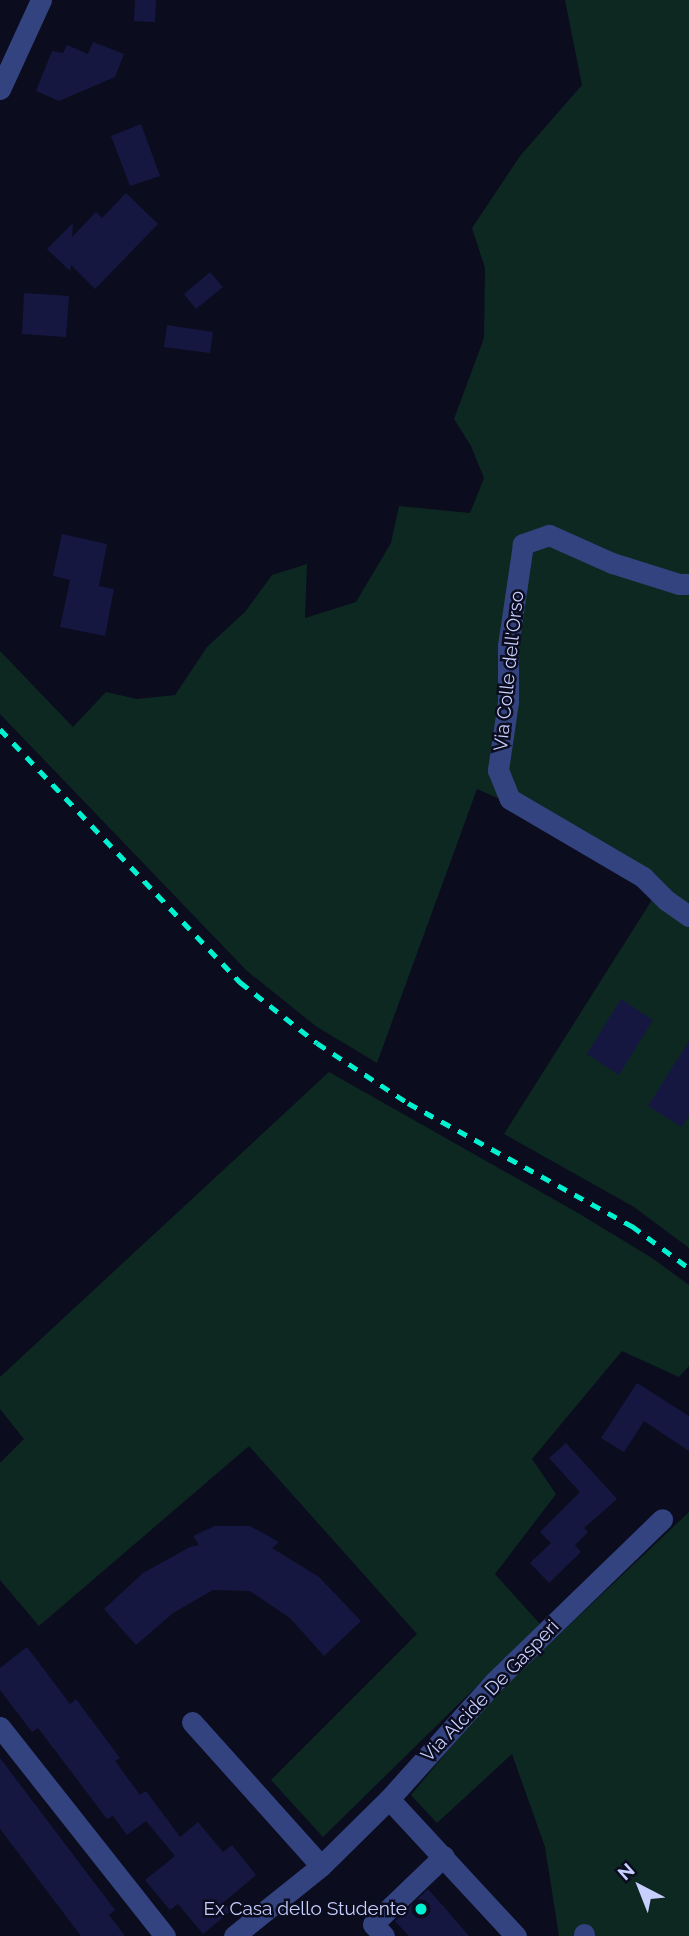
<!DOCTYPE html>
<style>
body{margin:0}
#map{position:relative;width:689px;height:1936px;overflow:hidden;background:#0b0c1e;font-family:Raleway,sans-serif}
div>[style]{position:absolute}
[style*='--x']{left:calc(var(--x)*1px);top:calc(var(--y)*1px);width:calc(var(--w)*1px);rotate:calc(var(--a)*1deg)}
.green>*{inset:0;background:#0d2821}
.building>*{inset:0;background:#161740}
.minor>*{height:21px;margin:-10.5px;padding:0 10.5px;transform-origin:10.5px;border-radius:10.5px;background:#33437f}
.rail>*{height:5px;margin-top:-2.5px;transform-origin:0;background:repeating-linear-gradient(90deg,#00f2d0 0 10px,transparent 0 19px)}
.dots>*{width:19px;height:19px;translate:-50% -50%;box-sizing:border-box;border:4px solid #0b0c1e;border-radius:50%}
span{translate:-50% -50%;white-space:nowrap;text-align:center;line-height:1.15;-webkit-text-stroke:5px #0b0c1e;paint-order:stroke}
.street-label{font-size:19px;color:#c7cfff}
.poi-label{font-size:19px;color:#c7cfff}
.right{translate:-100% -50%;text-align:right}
.north{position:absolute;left:605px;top:1852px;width:70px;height:70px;-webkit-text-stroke:5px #0b0c1e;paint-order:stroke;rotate:318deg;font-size:19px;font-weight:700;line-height:28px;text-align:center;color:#c7cfff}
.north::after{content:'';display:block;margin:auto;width:24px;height:32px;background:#c7cfff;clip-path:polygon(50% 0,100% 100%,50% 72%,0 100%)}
</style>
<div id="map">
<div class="green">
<div style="clip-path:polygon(565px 0,689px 0,689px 1248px,634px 1207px,504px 1134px,662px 884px,617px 850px,477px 789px,377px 1063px,317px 1027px,247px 971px,0 714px,0 651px,73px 727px,106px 692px,137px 699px,175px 695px,207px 647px,245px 612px,272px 575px,307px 564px,305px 618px,356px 602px,391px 543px,399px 506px,470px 513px,484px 478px,471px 446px,454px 419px,484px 338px,485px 268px,472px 228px,520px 156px,582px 85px)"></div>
<div style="clip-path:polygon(329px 1072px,578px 1213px,652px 1258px,689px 1285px,689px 1366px,679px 1377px,622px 1351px,532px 1459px,556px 1494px,495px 1574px,540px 1624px,323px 1837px,271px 1780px,417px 1634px,249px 1446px,39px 1626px,0 1580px,0 1463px,24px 1439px,0 1409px,0 1377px)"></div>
<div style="clip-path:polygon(689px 1512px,689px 1936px,559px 1936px,545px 1847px,512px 1754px,437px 1823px,411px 1795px,488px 1702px)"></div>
</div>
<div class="building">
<div style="clip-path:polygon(135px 0,156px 0,155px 22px,134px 21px)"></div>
<div style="clip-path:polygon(93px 42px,124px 54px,115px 77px,59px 101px,36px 91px,52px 51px,63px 53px,67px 45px,88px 54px)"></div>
<div style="clip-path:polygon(141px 124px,160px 176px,130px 186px,111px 136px)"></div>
<div style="clip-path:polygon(126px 193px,158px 224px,95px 289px,71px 265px,70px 271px,47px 249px,73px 223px,72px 237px,96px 212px,102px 218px)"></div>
<div style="clip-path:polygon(210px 272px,223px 287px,196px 309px,184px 294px)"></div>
<div style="clip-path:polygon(24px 293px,69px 296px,66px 337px,22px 334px)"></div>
<div style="clip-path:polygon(167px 325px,213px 332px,210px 353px,164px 347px)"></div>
<div style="clip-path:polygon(62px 534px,107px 544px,99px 586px,114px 589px,105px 636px,60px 627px,70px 580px,53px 576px)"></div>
<div style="clip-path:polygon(621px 999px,653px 1020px,619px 1075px,587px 1054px)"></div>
<div style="clip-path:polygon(689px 1041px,689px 1115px,682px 1127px,648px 1106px)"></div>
<div style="clip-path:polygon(637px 1383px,689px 1416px,689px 1451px,644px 1421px,624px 1452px,601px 1438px)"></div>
<div style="clip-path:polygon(566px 1443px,617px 1499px,584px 1528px,588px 1532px,575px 1545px,581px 1552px,549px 1583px,530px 1563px,551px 1543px,540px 1532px,580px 1492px,549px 1458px)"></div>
<div style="clip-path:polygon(215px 1526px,250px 1526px,279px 1542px,272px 1548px,319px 1577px,361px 1621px,324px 1656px,290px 1618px,250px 1591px,213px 1590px,173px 1613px,136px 1645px,104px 1609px,143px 1573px,190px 1547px,199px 1545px,193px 1536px)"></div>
<div style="clip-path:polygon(27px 1647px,70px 1704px,76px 1699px,120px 1758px,115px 1761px,140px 1795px,146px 1791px,180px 1837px,198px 1822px,223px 1852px,232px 1845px,256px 1875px,224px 1902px,231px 1911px,203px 1934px,178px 1904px,170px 1910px,145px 1880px,175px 1856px,146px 1821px,127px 1835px,113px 1816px,107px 1819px,38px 1728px,32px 1732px,0 1690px,0 1668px)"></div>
<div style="clip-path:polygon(0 1758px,115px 1910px,109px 1915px,125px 1936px,81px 1936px,0 1829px)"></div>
<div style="clip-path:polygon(428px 1889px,444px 1907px,469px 1936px,409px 1936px,395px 1921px)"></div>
</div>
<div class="minor">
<div style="--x:0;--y:89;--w:98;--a:-65.3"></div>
<div style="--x:689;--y:584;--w:10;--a:180"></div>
<div style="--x:679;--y:584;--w:70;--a:-162.6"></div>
<div style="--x:612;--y:563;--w:69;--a:-156"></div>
<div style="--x:549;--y:535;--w:28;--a:161"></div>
<div style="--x:523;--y:544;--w:103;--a:98.4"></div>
<div style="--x:508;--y:646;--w:56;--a:90"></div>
<div style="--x:508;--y:702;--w:69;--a:98.4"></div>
<div style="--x:498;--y:770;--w:31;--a:68"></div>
<div style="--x:510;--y:799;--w:154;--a:30.4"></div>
<div style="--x:643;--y:877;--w:33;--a:45"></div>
<div style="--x:666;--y:900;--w:28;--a:35"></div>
<div style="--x:192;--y:1722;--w:193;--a:48.1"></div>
<div style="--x:0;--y:1727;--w:266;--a:51.7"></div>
<div style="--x:389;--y:1799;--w:187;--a:47.2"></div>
<div style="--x:584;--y:1934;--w:2;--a:90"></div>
<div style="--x:234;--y:1936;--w:112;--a:-38.8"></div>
<div style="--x:321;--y:1866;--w:95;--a:-44.6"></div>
<div style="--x:389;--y:1799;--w:157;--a:-48.1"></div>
<div style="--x:494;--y:1682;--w:234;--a:-44.1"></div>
<div style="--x:384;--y:1936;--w:16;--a:-133"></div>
<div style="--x:373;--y:1924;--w:98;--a:-43.8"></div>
</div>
<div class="rail">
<div style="--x:0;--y:729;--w:349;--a:46.5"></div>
<div style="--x:240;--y:982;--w:98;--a:38.4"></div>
<div style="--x:317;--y:1043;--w:109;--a:33.4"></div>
<div style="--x:408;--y:1103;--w:256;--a:28.8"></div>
<div style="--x:632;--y:1226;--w:71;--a:36.4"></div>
</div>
<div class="dots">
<div style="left:421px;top:1909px;background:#00f2d0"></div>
</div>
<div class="street-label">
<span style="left:509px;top:671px;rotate:-84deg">Via Colle dell'Orso</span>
<span style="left:490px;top:1691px;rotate:-46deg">Via Alcide De Gasperi</span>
</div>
<div class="poi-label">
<span class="right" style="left:407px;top:1909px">Ex Casa dello Studente</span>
</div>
<div class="north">N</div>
</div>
